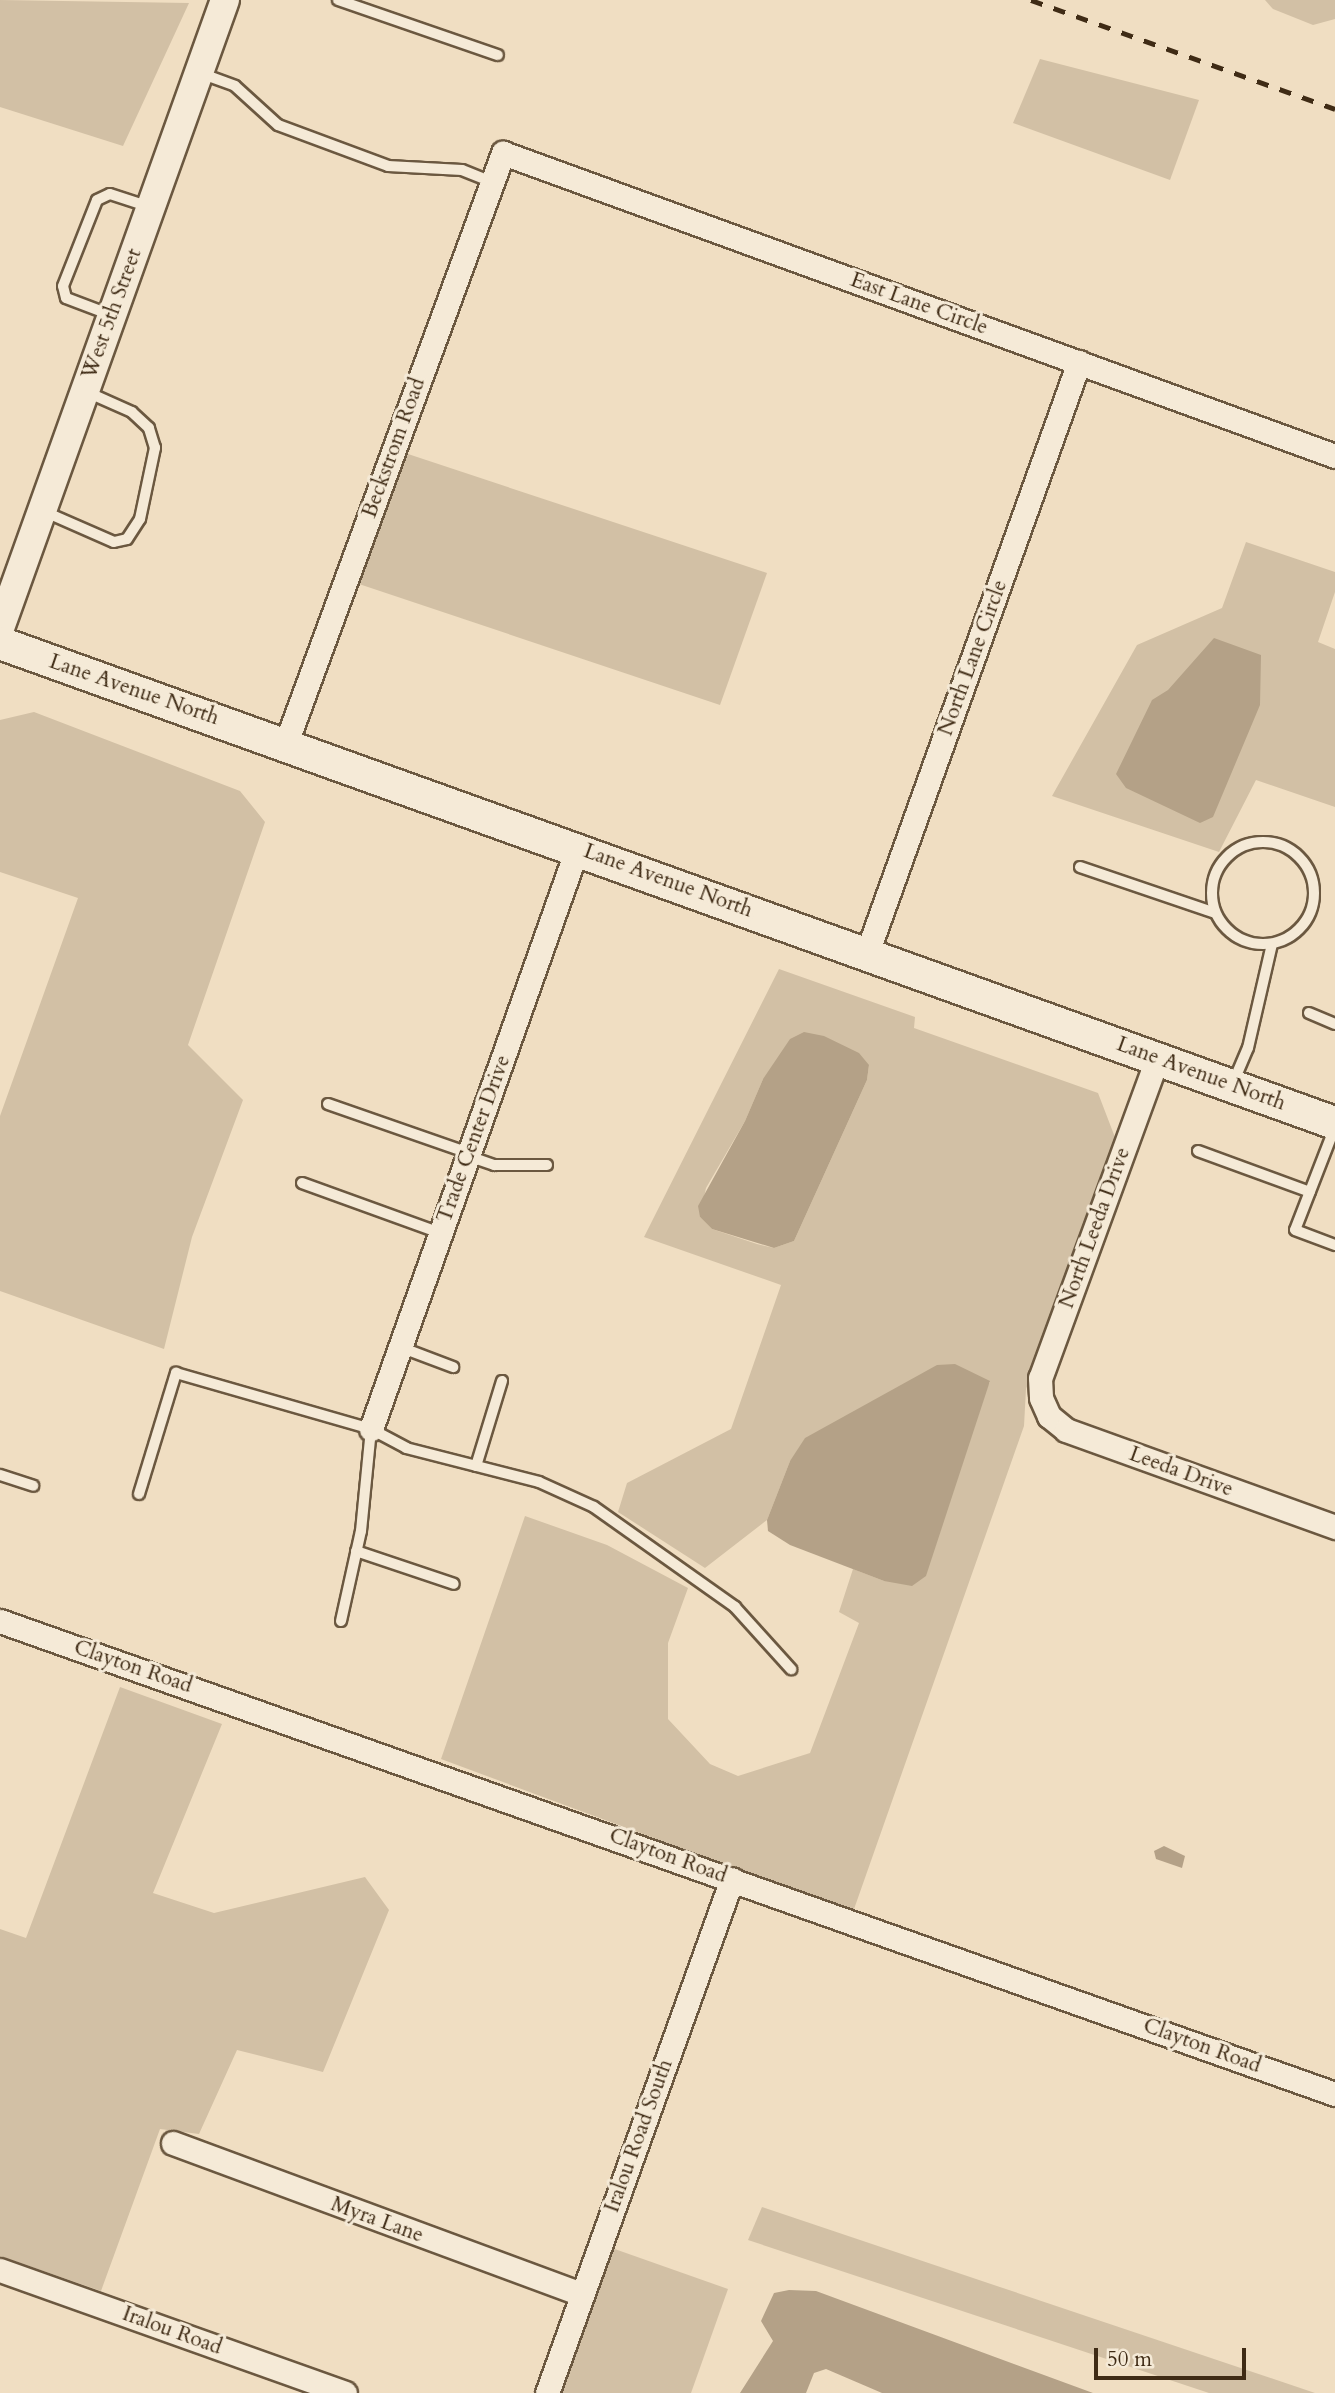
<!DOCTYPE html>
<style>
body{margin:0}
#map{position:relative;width:1335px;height:2393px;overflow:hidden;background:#f0dec2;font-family:Cardo,serif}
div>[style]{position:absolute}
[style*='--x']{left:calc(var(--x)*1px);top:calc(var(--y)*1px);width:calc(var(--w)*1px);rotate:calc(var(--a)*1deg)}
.green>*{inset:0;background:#d2c0a5}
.water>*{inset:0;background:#b4a187}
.roads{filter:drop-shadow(2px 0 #6b5840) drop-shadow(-2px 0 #6b5840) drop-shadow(0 2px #6b5840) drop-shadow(0 -2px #6b5840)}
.service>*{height:10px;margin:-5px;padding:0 5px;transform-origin:5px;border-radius:5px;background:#f5ead7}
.service>.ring{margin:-5px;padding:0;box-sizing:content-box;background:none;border:10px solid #f5ead7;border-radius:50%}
.minor>*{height:23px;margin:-11.5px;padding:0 11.5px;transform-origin:11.5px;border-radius:11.5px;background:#f5ead7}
.tertiary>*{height:28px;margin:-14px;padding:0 14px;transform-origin:14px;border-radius:14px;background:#f5ead7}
.secondary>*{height:32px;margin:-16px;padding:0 16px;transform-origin:16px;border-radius:16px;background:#f5ead7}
.rail>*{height:5px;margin-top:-2.5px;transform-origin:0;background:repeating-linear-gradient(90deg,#3f2b15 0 12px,transparent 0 24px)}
span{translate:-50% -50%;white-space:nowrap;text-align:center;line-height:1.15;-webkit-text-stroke:6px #f5ead7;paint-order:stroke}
.street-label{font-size:21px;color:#3f2b15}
.scale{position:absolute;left:1094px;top:2348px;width:152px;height:32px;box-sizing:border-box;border:4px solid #3f2b15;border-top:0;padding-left:9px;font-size:21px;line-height:24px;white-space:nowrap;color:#3f2b15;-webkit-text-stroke:5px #f5ead7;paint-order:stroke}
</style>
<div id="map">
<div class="green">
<div style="clip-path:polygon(0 0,189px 3px,123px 146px,0 107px)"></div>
<div style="clip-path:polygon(1265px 0,1335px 0,1335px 19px,1313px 25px,1273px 9px)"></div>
<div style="clip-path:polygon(1040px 59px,1199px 100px,1170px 180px,1013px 123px)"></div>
<div style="clip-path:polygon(402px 452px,767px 573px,720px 705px,356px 583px)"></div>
<div style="clip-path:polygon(1246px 542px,1335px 572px,1335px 592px,1318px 642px,1335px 649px,1335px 807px,1256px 780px,1219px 852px,1052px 796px,1137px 645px,1222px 608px)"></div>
<div style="clip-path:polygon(34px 712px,240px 791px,265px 822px,188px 1045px,243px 1100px,192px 1237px,164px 1349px,0 1291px,0 1116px,78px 898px,0 872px,0 720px)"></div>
<div style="clip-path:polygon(evenodd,779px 969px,915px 1017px,914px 1028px,1098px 1093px,1116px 1140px,1026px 1389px,1024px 1426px,853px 1912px,441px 1759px,525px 1516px,607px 1545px,688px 1588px,668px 1643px,668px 1719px,710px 1764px,738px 1776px,810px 1753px,859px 1623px,839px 1612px,853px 1569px,884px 1581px,990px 1382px,955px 1365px,790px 1461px,767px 1520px,705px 1568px,618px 1512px,627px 1483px,731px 1429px,781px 1285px,644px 1237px,779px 969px,869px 1065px,867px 1080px,794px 1241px,774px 1248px,757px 1244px,712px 1229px,700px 1217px,706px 1188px,745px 1121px,763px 1079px,869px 1065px)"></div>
<div style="clip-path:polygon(120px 1687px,222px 1724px,153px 1893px,214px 1913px,365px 1877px,389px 1910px,323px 2072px,237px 2050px,199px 2134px,160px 2129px,101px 2291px,0 2256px,0 1929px,26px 1938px)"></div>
<div style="clip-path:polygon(762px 2207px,1315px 2393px,1209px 2393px,748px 2240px)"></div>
<div style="clip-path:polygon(609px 2247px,728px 2289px,691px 2393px,558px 2393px)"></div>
</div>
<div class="water">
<div style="clip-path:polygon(1214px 638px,1261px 655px,1260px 705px,1213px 817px,1200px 823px,1126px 788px,1116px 774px,1152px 700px,1168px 690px)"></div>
<div style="clip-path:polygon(804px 1032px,824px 1036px,859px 1053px,869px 1065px,867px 1080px,794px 1241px,774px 1248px,712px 1229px,700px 1217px,698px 1206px,745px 1121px,763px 1079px,790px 1039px)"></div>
<div style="clip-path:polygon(955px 1364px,990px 1381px,926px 1576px,912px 1586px,884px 1581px,790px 1545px,768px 1531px,767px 1520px,790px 1461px,805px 1438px,937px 1365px)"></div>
<div style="clip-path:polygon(1164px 1846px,1185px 1856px,1182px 1868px,1156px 1859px,1154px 1851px)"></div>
<div style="clip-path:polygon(789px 2290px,816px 2291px,1093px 2393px,882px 2393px,826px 2369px,814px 2373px,806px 2393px,740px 2393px,773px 2341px,761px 2321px,774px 2293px)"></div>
</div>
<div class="roads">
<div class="service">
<div style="--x:338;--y:0;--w:169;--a:19"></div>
<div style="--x:200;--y:73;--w:37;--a:20"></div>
<div style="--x:235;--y:86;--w:58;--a:42.2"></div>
<div style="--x:278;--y:125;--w:117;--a:20.4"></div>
<div style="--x:388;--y:166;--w:74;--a:3.1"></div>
<div style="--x:462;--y:170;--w:32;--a:22"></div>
<div style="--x:111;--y:315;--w:48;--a:-159.3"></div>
<div style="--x:66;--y:298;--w:12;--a:-104"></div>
<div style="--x:63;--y:286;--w:92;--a:-68.4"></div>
<div style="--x:97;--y:200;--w:14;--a:-25"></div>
<div style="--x:110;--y:194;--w:42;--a:18"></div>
<div style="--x:43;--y:511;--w:77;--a:23.6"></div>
<div style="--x:114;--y:542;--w:13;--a:-13"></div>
<div style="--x:127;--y:539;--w:24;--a:-57"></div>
<div style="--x:140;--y:519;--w:73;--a:-78.1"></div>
<div style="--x:155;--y:448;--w:21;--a:-107"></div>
<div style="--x:149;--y:428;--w:23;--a:-137"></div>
<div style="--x:132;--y:412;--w:49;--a:-156"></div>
<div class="ring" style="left:1212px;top:842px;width:92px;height:92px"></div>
<div style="--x:1080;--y:867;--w:143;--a:18.8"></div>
<div style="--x:1309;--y:1013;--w:28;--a:23"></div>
<div style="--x:1233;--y:1083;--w:38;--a:-67"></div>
<div style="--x:1248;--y:1048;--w:107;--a:-77"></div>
<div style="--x:328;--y:1104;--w:149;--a:19.2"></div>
<div style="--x:1335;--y:1127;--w:110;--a:111.2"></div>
<div style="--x:1295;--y:1230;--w:43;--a:20.6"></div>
<div style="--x:1198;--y:1151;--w:119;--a:20.1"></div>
<div style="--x:468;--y:1156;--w:28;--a:19"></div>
<div style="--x:494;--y:1165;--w:53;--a:0"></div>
<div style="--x:302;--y:1183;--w:147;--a:19.9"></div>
<div style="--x:400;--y:1347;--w:57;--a:20.7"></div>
<div style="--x:476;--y:1466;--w:89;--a:-73"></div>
<div style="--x:0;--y:1475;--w:35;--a:18"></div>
<div style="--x:139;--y:1494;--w:127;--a:-73"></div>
<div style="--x:176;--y:1373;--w:203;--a:16"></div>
<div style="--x:371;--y:1429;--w:40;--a:28"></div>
<div style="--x:406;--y:1448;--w:137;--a:14.3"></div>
<div style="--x:539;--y:1482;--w:60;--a:24.4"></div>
<div style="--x:594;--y:1507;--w:173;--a:35.3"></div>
<div style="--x:735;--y:1607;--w:84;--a:47.9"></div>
<div style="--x:356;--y:1551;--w:103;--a:18.6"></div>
<div style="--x:341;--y:1621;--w:92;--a:-77.5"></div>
<div style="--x:361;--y:1531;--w:102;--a:-84.4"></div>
</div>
<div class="minor">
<div style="--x:286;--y:743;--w:629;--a:-69.81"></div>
<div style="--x:503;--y:153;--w:885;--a:20.01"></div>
<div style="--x:867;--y:953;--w:628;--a:-70.27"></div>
<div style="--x:1157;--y:1059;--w:340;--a:110.1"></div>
<div style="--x:1040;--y:1378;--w:20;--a:87"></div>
<div style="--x:1041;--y:1398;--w:20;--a:66"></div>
<div style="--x:1049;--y:1416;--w:22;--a:39"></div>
<div style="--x:1066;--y:1430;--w:286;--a:19.8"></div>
<div style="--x:371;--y:1429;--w:615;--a:-70.45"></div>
<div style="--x:0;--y:1621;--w:1416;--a:19.51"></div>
<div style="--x:173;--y:2143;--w:436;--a:20.3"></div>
<div style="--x:0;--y:2270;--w:366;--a:19.6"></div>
<div style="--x:547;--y:2393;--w:546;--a:-70.21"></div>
</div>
<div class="tertiary">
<div style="--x:0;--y:628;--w:667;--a:-70.29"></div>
</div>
<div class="secondary">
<div style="--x:0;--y:643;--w:1419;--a:19.78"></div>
</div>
</div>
<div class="rail">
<div style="--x:1031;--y:0;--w:323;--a:19.7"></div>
</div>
<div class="street-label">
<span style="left:919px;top:304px;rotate:20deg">East Lane Circle</span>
<span style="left:112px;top:314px;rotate:-70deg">West 5th Street</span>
<span style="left:394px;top:448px;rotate:-70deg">Beckstrom Road</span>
<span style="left:973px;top:658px;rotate:-70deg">North Lane Circle</span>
<span style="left:134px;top:690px;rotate:19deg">Lane Avenue North</span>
<span style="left:668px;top:881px;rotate:20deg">Lane Avenue North</span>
<span style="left:1201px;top:1074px;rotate:20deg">Lane Avenue North</span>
<span style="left:474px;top:1139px;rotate:-70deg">Trade Center Drive</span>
<span style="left:1095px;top:1228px;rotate:-70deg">North Leeda Drive</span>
<span style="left:1181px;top:1472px;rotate:20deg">Leeda Drive</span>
<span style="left:133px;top:1667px;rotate:19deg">Clayton Road</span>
<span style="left:668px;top:1856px;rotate:20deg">Clayton Road</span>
<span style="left:1202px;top:2046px;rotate:20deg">Clayton Road</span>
<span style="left:639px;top:2136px;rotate:-70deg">Iralou Road South</span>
<span style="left:377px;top:2220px;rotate:20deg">Myra Lane</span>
<span style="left:172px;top:2331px;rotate:20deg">Iralou Road</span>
</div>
<div class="scale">50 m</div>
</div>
